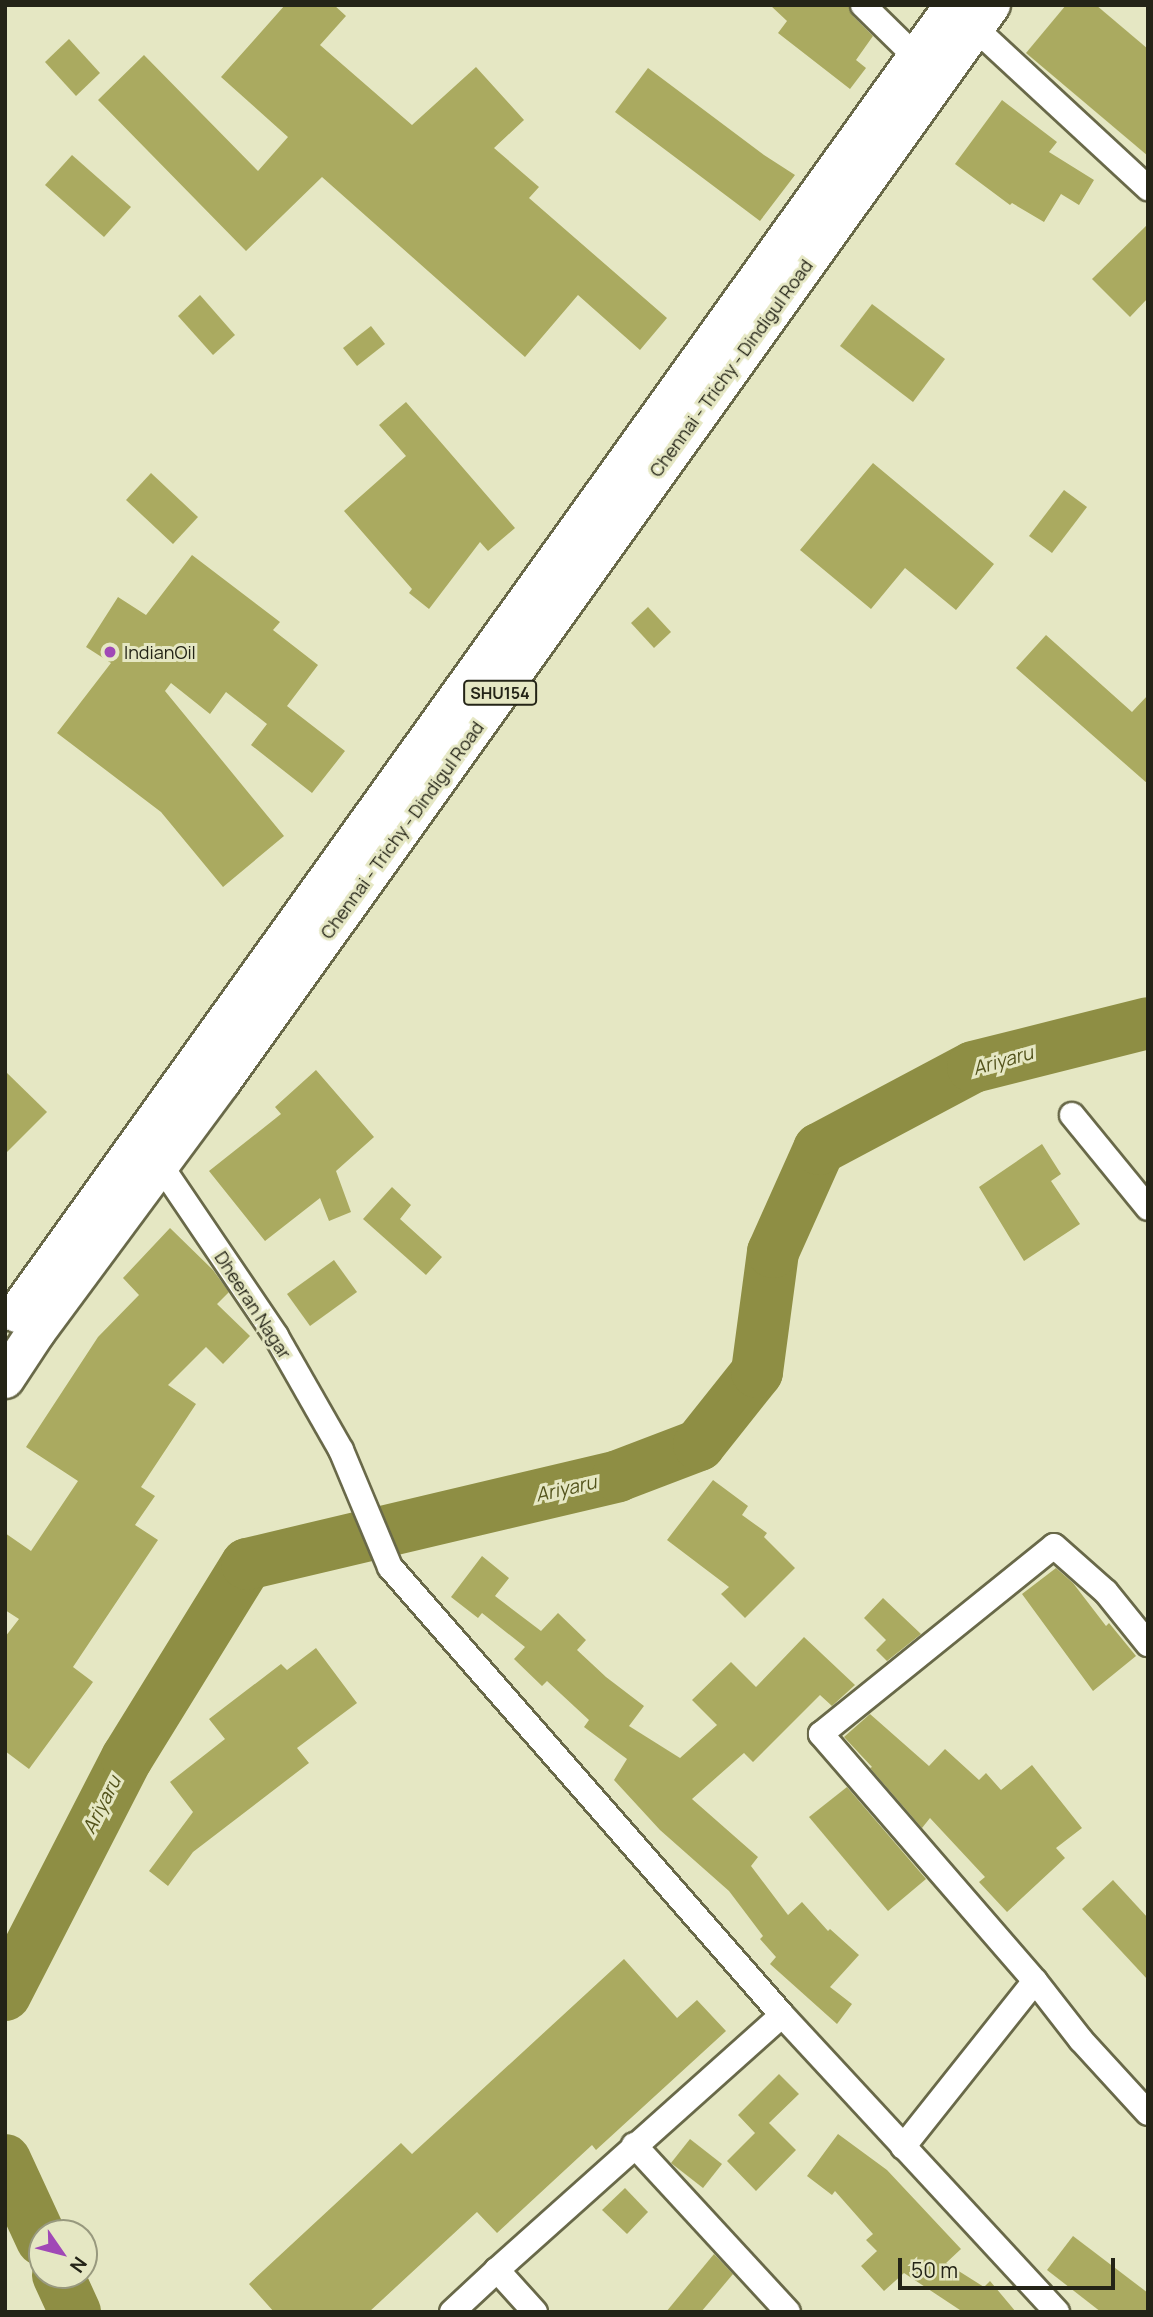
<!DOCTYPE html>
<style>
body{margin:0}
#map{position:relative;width:1153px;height:2317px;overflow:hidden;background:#e5e7c3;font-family:Manrope,sans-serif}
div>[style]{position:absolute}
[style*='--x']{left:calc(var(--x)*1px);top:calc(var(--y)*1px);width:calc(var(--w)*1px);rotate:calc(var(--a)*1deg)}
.river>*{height:52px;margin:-26px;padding:0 26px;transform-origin:26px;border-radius:26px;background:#8e8e44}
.building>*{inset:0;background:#aaaa60}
.roads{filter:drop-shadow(2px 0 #696949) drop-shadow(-2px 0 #696949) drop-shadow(0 2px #696949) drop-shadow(0 -2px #696949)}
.minor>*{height:24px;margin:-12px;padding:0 12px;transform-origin:12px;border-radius:12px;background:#fff}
.trunk>*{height:38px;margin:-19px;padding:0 19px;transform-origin:19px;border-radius:19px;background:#fff}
.dots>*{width:19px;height:19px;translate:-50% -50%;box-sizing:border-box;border:4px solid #e5e7c3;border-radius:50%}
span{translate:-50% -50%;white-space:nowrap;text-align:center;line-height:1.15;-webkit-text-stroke:6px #e5e7c3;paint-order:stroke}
.shield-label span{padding:2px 5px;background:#e5e7c3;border:2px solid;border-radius:5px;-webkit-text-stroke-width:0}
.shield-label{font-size:16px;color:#242417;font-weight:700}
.street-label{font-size:18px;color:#242417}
.poi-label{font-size:18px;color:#242417}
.left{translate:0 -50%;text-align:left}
.water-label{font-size:19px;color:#53531b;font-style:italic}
.frame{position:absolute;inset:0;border:7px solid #242417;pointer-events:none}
.north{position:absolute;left:28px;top:2219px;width:70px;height:70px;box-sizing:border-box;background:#e5e7c3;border:2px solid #98997e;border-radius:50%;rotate:125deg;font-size:19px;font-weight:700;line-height:28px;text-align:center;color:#242417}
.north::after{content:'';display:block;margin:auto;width:24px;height:32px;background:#a049b6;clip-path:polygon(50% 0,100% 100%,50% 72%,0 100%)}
.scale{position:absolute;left:898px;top:2258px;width:217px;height:32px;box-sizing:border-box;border:4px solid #242417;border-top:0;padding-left:9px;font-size:21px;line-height:24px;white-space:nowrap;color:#242417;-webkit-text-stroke:5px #e5e7c3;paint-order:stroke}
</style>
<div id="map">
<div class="river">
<div style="--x:5;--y:1995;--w:267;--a:-62.8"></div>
<div style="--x:127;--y:1758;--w:228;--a:-58.3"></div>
<div style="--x:247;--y:1564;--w:381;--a:-13.3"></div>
<div style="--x:618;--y:1476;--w:87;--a:-20.9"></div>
<div style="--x:699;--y:1445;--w:93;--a:-51.5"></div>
<div style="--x:757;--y:1372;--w:121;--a:-82.4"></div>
<div style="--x:773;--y:1252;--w:113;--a:-65.9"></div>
<div style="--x:819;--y:1149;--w:174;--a:-28"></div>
<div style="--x:973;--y:1067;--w:180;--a:-14.1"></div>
<div style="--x:5;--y:2160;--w:88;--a:65.2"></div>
<div style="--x:58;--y:2275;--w:41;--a:65.3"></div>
</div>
<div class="building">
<div style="clip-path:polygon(285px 5px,334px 5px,346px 16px,320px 45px,412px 125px,476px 67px,524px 120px,494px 148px,539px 187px,529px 198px,667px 318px,640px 350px,578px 295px,525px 357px,322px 177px,246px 251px,98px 100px,144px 55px,258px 171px,288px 137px,221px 77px)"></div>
<div style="clip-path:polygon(770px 5px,849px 5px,853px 16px,873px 36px,856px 60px,866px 68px,850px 89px,778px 33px,787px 21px)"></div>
<div style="clip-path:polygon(1066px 5px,1096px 5px,1148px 49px,1148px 156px,1026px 53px)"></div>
<div style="clip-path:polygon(69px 39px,100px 73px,76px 96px,45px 62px)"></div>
<div style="clip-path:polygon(648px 68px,764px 155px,795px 175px,760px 221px,615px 112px)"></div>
<div style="clip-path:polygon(1002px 100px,1057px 142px,1049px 152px,1094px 180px,1079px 205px,1061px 194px,1044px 222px,1012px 203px,1010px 205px,955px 164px)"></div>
<div style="clip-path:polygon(72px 155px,131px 207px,104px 237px,45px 185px)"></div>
<div style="clip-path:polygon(1148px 224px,1148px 298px,1130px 317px,1092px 279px)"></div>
<div style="clip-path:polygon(200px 295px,235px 335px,213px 355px,178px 316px)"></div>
<div style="clip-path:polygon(872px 304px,945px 359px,913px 402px,840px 346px)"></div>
<div style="clip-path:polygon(371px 326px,385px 344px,357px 366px,343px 348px)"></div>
<div style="clip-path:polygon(406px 402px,515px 528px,488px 551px,480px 542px,429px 609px,409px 593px,412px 589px,344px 511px,406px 456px,379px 425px)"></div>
<div style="clip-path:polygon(873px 463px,994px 564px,956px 610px,905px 568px,871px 609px,800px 550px)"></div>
<div style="clip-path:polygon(151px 473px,198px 517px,173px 544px,126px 500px)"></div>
<div style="clip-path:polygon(1064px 490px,1087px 507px,1052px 553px,1029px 536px)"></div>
<div style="clip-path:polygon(192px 555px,280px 622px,273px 630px,318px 665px,287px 706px,345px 751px,312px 793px,251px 745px,267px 724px,226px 692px,210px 714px,171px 683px,165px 691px,284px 836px,223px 887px,161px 812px,57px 733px,111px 663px,86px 647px,118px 597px,146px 615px)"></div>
<div style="clip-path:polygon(648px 607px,671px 632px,654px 648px,631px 623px)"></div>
<div style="clip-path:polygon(1046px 635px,1132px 712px,1148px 695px,1148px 784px,1016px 668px)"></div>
<div style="clip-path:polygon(316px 1070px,374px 1137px,336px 1171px,351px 1212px,329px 1221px,320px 1198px,265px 1241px,209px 1171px,281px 1114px,275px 1107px)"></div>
<div style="clip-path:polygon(5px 1071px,47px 1112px,5px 1154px)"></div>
<div style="clip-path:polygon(1042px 1144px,1061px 1174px,1051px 1181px,1080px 1224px,1024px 1261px,979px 1187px)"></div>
<div style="clip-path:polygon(392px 1187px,411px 1205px,400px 1219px,442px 1257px,426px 1275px,363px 1219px)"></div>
<div style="clip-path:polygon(170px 1228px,213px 1270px,229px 1292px,217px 1304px,250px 1336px,223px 1364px,206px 1347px,168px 1385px,196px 1404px,141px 1487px,155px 1496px,135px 1525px,158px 1540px,73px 1667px,93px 1682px,29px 1769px,5px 1751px,5px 1637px,19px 1619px,5px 1610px,5px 1533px,31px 1551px,78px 1481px,26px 1447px,98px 1337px,139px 1295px,123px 1278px)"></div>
<div style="clip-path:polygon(334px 1260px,357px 1292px,310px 1326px,287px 1294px)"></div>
<div style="clip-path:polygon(713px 1480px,748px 1506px,742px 1515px,767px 1533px,764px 1537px,795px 1568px,745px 1618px,721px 1594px,729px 1587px,667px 1540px)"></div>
<div style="clip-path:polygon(482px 1556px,509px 1578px,495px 1596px,541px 1631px,558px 1613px,586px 1640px,577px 1650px,606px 1677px,644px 1706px,629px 1726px,680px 1758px,717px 1725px,692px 1700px,731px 1662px,756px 1687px,804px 1637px,855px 1685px,832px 1706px,820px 1695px,753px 1762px,744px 1753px,692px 1799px,758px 1857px,751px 1866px,788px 1915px,802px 1902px,828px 1931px,830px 1929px,859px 1955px,830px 1987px,852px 2004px,837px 2024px,770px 1964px,776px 1957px,760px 1939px,763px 1936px,729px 1891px,660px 1830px,614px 1780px,627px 1759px,584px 1727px,589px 1720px,547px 1681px,542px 1686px,514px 1659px,525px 1647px,482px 1613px,478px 1618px,451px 1597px)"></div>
<div style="clip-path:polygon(1056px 1568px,1073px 1583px,1106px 1626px,1109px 1623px,1136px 1656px,1093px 1691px,1022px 1594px)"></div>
<div style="clip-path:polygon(883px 1598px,921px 1634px,887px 1661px,876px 1650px,886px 1640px,864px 1618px)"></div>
<div style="clip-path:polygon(316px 1648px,357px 1703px,297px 1748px,309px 1763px,193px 1852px,168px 1886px,149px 1871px,193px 1812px,170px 1782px,225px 1739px,209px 1719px,281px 1664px,287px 1670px)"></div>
<div style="clip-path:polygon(870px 1714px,929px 1766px,945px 1749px,979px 1780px,986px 1773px,1001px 1790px,1032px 1765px,1082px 1828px,1056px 1848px,1065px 1858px,1007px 1912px,979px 1882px,985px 1877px,930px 1818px,922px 1828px,870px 1768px,872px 1767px,844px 1737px)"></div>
<div style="clip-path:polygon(847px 1787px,926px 1879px,888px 1911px,809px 1817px)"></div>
<div style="clip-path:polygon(1113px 1880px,1148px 1918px,1148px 1980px,1082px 1909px)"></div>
<div style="clip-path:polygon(624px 1959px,677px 2018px,697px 2000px,726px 2031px,596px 2150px,592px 2145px,497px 2233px,477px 2212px,369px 2312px,274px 2312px,249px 2284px,401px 2143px,412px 2154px)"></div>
<div style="clip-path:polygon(779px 2074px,799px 2094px,769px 2123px,796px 2150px,756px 2191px,727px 2161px,755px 2133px,738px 2115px)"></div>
<div style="clip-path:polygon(838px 2134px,887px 2170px,961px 2249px,946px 2263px,984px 2287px,990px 2281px,1016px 2312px,963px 2312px,904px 2273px,884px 2291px,861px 2266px,877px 2251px,866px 2240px,873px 2234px,835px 2191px,832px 2195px,807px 2176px)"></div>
<div style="clip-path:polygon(690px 2139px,722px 2164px,703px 2188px,671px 2163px)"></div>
<div style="clip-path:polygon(625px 2188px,648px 2212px,627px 2234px,602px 2210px)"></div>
<div style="clip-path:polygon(1073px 2236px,1148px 2293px,1148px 2312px,1101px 2312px,1047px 2270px)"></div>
<div style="clip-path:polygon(714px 2254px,733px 2274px,701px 2312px,666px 2312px)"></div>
</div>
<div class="roads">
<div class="minor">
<div style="--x:863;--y:5;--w:76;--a:44.5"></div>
<div style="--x:975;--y:28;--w:236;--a:42.8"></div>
<div style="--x:1072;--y:1115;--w:120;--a:50.7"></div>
<div style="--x:152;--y:1157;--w:9;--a:41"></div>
<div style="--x:159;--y:1163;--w:209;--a:55.9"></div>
<div style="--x:276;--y:1336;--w:131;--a:60.3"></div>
<div style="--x:341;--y:1450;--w:127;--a:67.3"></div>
<div style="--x:390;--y:1567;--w:595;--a:48.81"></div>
<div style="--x:782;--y:2015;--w:405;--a:47.2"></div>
<div style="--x:1035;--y:1981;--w:75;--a:52.1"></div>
<div style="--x:1081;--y:2040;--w:99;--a:47.5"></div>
<div style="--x:634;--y:2145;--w:227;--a:47.3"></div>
<div style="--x:903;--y:2147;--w:212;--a:-51.5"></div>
<div style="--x:1035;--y:1981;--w:327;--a:-130.9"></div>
<div style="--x:821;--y:1734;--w:299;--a:-38.9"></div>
<div style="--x:1054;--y:1546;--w:69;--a:41.5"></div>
<div style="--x:1106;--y:1592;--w:67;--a:51.1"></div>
<div style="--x:452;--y:2312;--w:62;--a:-43"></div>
<div style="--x:535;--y:2312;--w:57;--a:-132.1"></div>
<div style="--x:497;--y:2270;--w:382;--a:-41.8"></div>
</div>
<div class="trunk">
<div style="--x:17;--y:1313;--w:1609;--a:-54.38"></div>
<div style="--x:5;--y:1379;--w:56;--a:-56.6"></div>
<div style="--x:36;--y:1332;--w:311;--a:-53.5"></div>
<div style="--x:221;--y:1082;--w:1324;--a:-54.44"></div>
</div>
</div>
<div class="dots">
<div style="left:110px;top:652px;background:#a049b6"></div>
</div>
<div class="shield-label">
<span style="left:500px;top:693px">SHU154</span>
</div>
<div class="street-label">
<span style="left:731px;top:368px;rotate:-54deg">Chennai - Trichy - Dindigul Road</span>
<span style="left:402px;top:830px;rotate:-54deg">Chennai - Trichy - Dindigul Road</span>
<span style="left:253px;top:1305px;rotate:57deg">Dheeran Nagar</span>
</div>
<div class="poi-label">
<span class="left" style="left:124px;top:652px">IndianOil</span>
</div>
<div class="water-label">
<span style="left:1003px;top:1061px;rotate:-16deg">Ariyaru</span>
<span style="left:566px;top:1489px;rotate:-13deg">Ariyaru</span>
<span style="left:102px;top:1805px;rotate:-63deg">Ariyaru</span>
</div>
<div class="frame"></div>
<div class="north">N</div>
<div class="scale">50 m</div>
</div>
